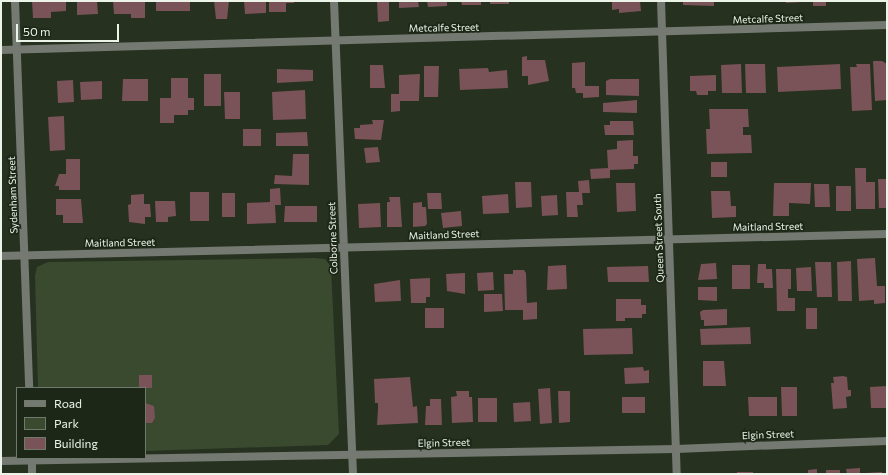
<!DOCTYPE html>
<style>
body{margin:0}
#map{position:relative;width:888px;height:475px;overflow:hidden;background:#263120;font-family:Commissioner,sans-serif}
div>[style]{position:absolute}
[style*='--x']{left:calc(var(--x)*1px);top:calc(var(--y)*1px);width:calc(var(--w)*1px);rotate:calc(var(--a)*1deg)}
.green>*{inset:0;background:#394a2f}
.building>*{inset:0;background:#795357}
.minor>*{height:8px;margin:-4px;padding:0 4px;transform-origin:4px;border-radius:4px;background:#747971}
span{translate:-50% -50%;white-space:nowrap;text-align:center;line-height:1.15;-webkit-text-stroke:3.5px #1d2717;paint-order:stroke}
.street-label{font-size:10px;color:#ecf3e8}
.frame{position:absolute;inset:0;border:2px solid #ecf3e8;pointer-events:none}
.legend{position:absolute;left:16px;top:387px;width:130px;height:72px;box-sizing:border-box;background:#1d2717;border:1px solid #70796b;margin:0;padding:5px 7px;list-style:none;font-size:12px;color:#ecf3e8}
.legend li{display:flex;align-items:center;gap:8px;height:20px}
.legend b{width:20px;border:1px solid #70796b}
.scale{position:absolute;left:16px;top:24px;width:103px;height:18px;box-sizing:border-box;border:2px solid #ecf3e8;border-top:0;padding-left:5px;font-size:12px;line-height:14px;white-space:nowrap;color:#ecf3e8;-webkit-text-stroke:3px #1d2717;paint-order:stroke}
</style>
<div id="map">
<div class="green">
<div style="clip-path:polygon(315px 258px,325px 259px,331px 267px,339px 434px,328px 445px,145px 451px,145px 388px,38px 388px,35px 276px,37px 267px,48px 262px)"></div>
</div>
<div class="building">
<div style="clip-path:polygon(32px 1px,66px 1px,66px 11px,51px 12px,51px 18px,33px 18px)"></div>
<div style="clip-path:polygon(77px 1px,97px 1px,98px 14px,77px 15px)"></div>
<div style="clip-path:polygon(113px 1px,145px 1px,145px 18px,131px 18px,131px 14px,114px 14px)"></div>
<div style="clip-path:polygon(156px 1px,190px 1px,190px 11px,156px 11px)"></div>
<div style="clip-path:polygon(214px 1px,229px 1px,227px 19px,216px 19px)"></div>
<div style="clip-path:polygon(244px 1px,266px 1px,266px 13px,245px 14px)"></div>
<div style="clip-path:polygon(269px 1px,294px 1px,294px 3px,286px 3px,286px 12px,269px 12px)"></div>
<div style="clip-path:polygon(377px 1px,389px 1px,389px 21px,378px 22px)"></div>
<div style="clip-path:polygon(399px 1px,418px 1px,419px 7px,399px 8px)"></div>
<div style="clip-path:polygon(427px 1px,447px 1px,447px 6px,428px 7px)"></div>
<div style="clip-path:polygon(461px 1px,481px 1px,481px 5px,462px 5px)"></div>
<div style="clip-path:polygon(490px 1px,509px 1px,509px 4px,490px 4px)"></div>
<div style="clip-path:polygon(612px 1px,640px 1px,641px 11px,619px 13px,619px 9px,612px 10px)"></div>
<div style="clip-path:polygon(683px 1px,714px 1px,714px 6px,683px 5px)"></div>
<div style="clip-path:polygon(786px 1px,802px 1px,802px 2px,786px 3px)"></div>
<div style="clip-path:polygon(813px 1px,826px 1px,826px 6px,813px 6px)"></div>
<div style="clip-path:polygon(527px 56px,527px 60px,545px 60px,549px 81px,528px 85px,528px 76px,522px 76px,522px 57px)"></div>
<div style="clip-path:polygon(873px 61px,882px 61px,887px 64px,887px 100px,875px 101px)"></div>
<div style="clip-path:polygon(585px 62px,585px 86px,599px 86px,599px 97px,583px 98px,583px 93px,576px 93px,575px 88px,572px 88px,572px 63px)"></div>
<div style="clip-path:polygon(741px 64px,742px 93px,722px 93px,721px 65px)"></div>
<div style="clip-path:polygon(745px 64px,765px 64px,766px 93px,746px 93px)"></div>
<div style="clip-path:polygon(840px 64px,841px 89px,778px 92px,777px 67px)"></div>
<div style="clip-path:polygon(856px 64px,870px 64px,872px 110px,852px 111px,850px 67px,857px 67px)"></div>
<div style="clip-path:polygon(370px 65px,383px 65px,385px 88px,370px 88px)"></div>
<div style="clip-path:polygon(424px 66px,439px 66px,438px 97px,424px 97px)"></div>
<div style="clip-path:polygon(488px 68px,489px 72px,507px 70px,508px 88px,460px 90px,459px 69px)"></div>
<div style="clip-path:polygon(277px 69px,313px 70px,313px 81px,277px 83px)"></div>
<div style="clip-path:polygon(204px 74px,221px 74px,221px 106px,204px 106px)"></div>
<div style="clip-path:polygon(420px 74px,419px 101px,400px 101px,400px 111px,391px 112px,391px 94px,399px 94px,399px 75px)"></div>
<div style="clip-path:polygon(716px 75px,716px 91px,708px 91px,708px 95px,697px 95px,696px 91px,690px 91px,690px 76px)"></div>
<div style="clip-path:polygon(171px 78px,188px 78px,188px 98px,194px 98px,194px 110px,188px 110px,188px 115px,174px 115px,174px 123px,160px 123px,160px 98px,171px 98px)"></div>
<div style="clip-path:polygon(123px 79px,148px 79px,148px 101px,122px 101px)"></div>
<div style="clip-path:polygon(610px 79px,639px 79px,639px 96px,606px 95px,606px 81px)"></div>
<div style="clip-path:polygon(73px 80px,74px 102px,58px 103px,57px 81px)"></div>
<div style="clip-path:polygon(102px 81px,102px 99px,81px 100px,80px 82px)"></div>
<div style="clip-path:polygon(305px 90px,306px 119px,273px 120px,272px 92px)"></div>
<div style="clip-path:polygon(224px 92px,240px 92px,240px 119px,225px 119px)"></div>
<div style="clip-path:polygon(637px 100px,637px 113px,603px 112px,603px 103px)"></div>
<div style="clip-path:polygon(709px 109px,748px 109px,749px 127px,743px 127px,743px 135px,751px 135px,752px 153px,707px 154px,706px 129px,710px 129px)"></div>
<div style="clip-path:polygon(64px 116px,65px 150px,50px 151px,48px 117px)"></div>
<div style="clip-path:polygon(372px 120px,384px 120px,381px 140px,355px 139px,354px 128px,360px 128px,360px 125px,373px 124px)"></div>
<div style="clip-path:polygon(610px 121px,633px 121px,634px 135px,605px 135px,604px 125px,610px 125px)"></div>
<div style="clip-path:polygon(243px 129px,261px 129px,261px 146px,243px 146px)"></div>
<div style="clip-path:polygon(307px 132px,308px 146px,276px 146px,276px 133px)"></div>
<div style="clip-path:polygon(633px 140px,633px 156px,638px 156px,638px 164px,634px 164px,634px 169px,610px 170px,610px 178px,591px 179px,590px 169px,608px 168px,607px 150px,617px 149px,617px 141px)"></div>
<div style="clip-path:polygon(378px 147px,380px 162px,366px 163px,364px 148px)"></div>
<div style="clip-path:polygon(293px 154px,309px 154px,309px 185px,274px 184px,275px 175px,292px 176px)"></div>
<div style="clip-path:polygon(66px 159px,80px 159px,80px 190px,59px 190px,59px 186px,55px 186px,59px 174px,66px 174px)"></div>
<div style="clip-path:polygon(711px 162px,727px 162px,727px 177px,711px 177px)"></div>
<div style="clip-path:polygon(855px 168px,866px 168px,866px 182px,875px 182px,875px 209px,856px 209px)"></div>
<div style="clip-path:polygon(878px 179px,887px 179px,887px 208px,879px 208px)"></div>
<div style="clip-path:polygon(589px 180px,590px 193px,582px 193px,583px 205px,577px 205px,578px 217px,567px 217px,566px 192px,579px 192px,578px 181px)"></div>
<div style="clip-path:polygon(515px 182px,531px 182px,532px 207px,516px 208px)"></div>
<div style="clip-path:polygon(616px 183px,635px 183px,636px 211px,617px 212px)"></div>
<div style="clip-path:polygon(774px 183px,811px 183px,810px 204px,789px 203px,789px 216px,773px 216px)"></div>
<div style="clip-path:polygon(814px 184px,829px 184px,830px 207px,815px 207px)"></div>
<div style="clip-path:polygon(836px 186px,851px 186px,851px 211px,836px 211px)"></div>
<div style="clip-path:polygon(280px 188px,281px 205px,275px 205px,276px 223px,247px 224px,247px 203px,270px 202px,270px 189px)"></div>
<div style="clip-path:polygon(711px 191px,730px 191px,731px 206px,736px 206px,736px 217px,712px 218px)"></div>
<div style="clip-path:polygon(190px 192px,209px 192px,209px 221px,190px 221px)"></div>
<div style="clip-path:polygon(222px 193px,235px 193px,235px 217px,222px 217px)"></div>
<div style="clip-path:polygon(427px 193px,441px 193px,442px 209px,428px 209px)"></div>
<div style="clip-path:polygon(144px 194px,144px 204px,150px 204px,151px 217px,145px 217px,145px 224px,129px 222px,128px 205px,131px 204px,131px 195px)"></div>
<div style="clip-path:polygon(508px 194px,509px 213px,483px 214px,482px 196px)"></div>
<div style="clip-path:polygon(557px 195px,558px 215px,542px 216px,541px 196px)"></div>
<div style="clip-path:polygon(389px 197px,400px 197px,402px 227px,387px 227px,387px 202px,390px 202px)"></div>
<div style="clip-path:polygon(56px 199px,81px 199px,83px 223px,63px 223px,63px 215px,56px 215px)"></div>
<div style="clip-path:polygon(155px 201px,175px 201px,176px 216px,168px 217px,168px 222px,156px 222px)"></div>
<div style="clip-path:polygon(422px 202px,422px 207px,426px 207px,427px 224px,425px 226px,413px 227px,413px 203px)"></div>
<div style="clip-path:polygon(380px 203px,381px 227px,359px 228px,358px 204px)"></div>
<div style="clip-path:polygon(285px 206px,317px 206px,317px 222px,284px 222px)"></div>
<div style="clip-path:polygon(461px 211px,462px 226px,443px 228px,441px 213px)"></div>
<div style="clip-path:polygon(875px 258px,877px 286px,885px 286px,885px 303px,874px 304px,874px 300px,859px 301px,857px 259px)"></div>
<div style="clip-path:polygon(851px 261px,852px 301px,838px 301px,837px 262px)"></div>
<div style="clip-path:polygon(815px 262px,831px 262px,832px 297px,817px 297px)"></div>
<div style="clip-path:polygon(716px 263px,717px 279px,698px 280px,701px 264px)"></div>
<div style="clip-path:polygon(758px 264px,766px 264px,766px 269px,772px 269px,773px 288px,764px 288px,764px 283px,757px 283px)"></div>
<div style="clip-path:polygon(566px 265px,567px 289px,547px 290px,548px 266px)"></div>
<div style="clip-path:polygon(732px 265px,750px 265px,750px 289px,732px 289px)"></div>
<div style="clip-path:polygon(648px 266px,649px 282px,608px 282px,607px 267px)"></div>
<div style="clip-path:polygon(811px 267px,812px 291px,797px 291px,796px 268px)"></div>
<div style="clip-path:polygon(776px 269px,791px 269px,791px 289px,788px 289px,788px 298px,795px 298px,795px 311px,777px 311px)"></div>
<div style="clip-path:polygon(513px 270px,524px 270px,526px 273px,527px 303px,537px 302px,537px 319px,523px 320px,523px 310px,505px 310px,504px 274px,513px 274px)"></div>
<div style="clip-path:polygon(493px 272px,494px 290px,478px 291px,477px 273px)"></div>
<div style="clip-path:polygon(465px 273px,465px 294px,447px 291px,446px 274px)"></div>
<div style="clip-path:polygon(430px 278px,430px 297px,426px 297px,426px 303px,411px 303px,410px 279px)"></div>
<div style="clip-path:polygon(400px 280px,401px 301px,375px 302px,374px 284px)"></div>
<div style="clip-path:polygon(698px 287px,717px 287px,717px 301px,698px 300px)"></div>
<div style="clip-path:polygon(484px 294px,502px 294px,503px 311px,484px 312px)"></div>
<div style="clip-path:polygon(616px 299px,641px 299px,641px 305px,646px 305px,646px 314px,642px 314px,642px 318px,625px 318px,625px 321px,616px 321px)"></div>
<div style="clip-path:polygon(425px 308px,444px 308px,444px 328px,425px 328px)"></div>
<div style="clip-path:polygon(806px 308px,817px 308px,817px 329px,806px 329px)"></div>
<div style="clip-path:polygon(727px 309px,727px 325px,704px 326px,704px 320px,701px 320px,700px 312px,703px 310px)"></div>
<div style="clip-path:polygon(750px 327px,751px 344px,701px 345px,700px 329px)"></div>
<div style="clip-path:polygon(632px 328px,633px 354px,584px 355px,583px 329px)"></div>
<div style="clip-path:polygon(703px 361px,724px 361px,726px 386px,703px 386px)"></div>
<div style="clip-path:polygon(643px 367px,644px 371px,649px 370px,649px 383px,625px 384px,624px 368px)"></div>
<div style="clip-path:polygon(139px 375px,152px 375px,152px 388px,139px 388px)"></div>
<div style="clip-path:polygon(843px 376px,847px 377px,848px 390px,851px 390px,851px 396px,846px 397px,847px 408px,833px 409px,831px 383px,834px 383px,833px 377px)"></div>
<div style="clip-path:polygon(410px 377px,413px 407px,417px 406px,418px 423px,377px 425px,378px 408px,378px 403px,375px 403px,374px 379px)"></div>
<div style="clip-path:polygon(887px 386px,887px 408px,871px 408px,870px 387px)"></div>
<div style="clip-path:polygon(781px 387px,797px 387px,797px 416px,782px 416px)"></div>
<div style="clip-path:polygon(550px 388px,552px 423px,540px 424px,538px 389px)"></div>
<div style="clip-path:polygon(456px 391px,469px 391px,469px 397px,472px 397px,473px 422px,452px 423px,451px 397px,457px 396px)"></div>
<div style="clip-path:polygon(558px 391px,570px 391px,570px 422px,559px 423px)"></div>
<div style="clip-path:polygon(622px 397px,645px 397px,645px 413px,622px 413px)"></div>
<div style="clip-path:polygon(748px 397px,777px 397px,777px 416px,749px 416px)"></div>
<div style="clip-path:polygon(478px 398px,497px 398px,497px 422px,478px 422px)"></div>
<div style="clip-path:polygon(430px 399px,441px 399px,442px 425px,425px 425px,426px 406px,430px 406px)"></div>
<div style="clip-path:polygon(530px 402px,531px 421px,514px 422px,513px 403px)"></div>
<div style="clip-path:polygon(145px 403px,154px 406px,155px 418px,152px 423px,145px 423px)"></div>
<div style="clip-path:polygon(860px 468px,860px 474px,847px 474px,846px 469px)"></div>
<div style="clip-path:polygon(817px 469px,817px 474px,808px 474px,808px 470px)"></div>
<div style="clip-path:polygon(826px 470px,840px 470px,840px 474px,826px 474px)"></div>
<div style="clip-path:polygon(737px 472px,753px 472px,753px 474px,737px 474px)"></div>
<div style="clip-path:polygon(882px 472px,882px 474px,865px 474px,865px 473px)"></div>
</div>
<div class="minor">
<div style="--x:15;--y:1;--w:387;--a:87.9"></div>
<div style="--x:334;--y:1;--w:473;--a:87.7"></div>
<div style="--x:661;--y:1;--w:473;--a:88.1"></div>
<div style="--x:1;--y:50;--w:886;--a:-1.62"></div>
<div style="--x:1;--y:256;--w:886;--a:-1.42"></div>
<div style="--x:32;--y:458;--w:16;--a:90"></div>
<div style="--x:1;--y:461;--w:675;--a:-1.02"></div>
<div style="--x:676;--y:449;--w:211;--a:-2.2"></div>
</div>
<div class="street-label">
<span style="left:768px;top:19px;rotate:-2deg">Metcalfe Street</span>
<span style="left:444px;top:28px;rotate:-1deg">Metcalfe Street</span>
<span style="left:13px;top:195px;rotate:-92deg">Sydenham Street</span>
<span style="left:768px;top:227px;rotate:-1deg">Maitland Street</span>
<span style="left:444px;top:235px;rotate:-2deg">Maitland Street</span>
<span style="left:333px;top:238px;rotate:-92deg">Colborne Street</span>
<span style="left:659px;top:238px;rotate:-92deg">Queen Street South</span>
<span style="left:120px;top:243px;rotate:-1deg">Maitland Street</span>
<span style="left:768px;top:435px;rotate:-2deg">Elgin Street</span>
<span style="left:444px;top:443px;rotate:-1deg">Elgin Street</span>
</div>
<div class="frame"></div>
<ul class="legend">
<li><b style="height:5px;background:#747971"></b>Road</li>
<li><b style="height:11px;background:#394a2f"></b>Park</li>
<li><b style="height:11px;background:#795357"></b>Building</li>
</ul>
<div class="scale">50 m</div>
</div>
